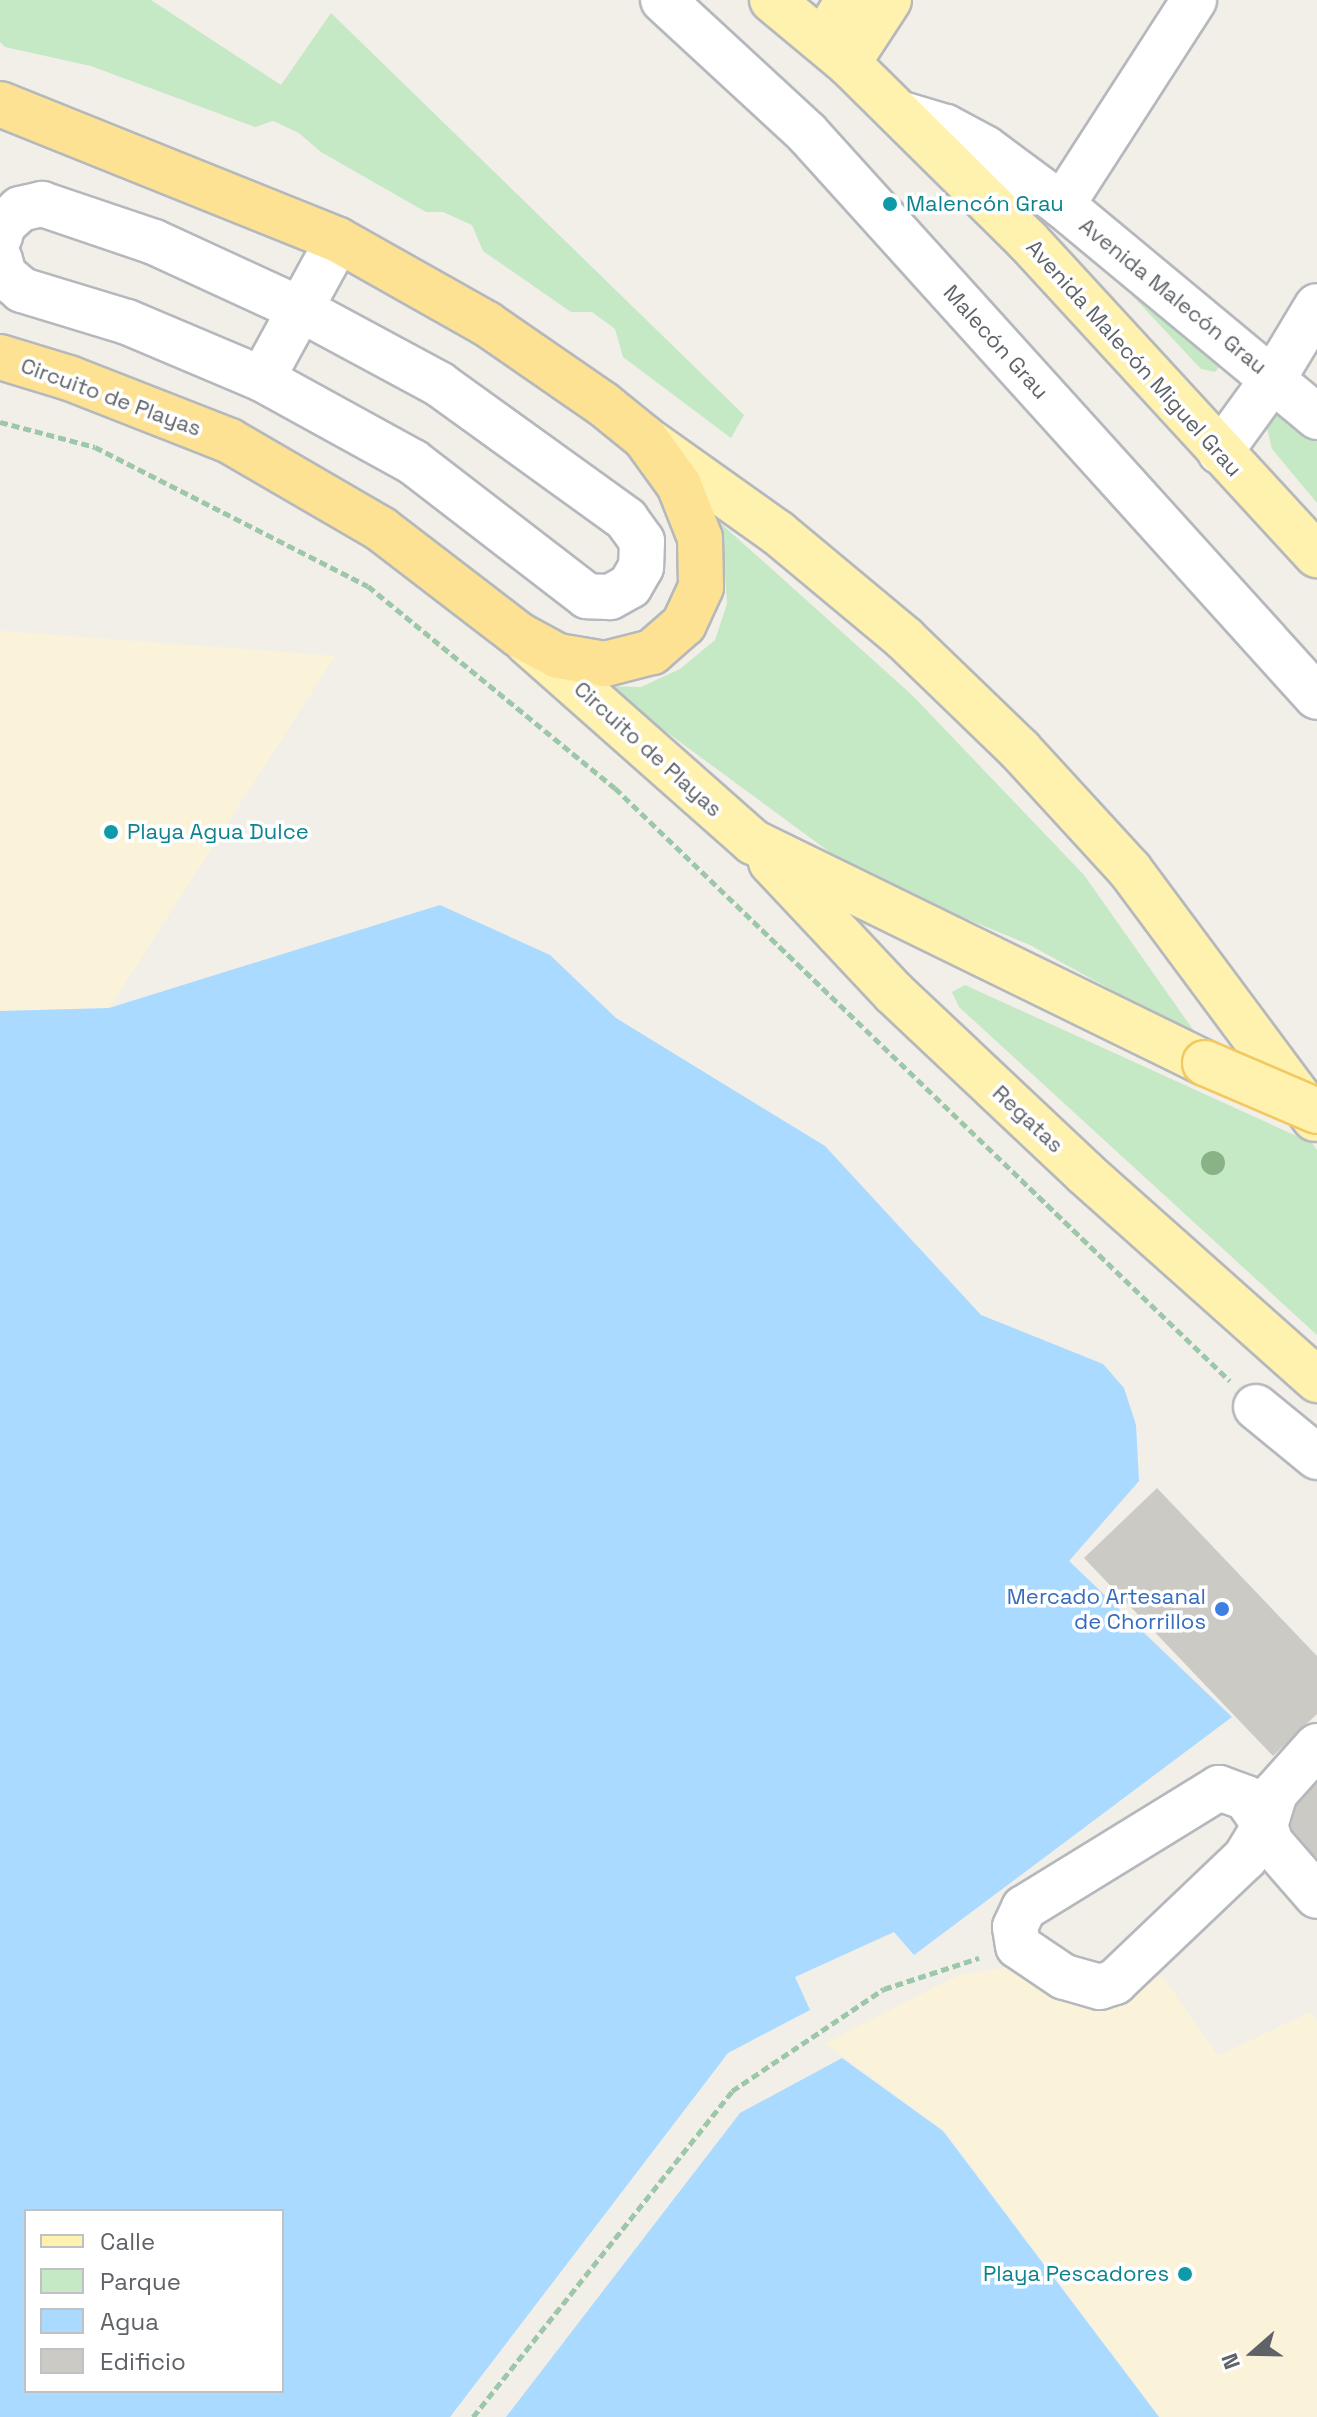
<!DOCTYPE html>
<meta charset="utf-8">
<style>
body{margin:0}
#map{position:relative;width:1317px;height:2417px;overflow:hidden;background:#f1efe8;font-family:"Space Grotesk",sans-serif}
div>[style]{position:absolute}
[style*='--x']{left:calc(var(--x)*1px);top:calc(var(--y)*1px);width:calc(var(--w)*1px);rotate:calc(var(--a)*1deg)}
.green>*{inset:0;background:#c5e8c5}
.sand>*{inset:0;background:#fbf3d9}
.water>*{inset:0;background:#aadaff}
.building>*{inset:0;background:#cccac5}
.path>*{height:5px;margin-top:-2.5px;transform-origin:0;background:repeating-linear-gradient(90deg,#9cc7a9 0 8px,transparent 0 12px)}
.roads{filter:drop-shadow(2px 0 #b5b8bc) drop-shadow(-2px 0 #b5b8bc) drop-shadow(0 2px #b5b8bc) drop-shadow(0 -2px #b5b8bc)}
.minor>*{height:44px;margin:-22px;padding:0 22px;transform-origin:22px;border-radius:22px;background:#fff}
.major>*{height:44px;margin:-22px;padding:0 22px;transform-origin:22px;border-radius:22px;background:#fff2af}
.highway>*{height:44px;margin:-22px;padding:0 22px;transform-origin:22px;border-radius:22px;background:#fde293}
.bridges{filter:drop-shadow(2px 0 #f2c960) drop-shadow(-2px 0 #f2c960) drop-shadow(0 2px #f2c960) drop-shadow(0 -2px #f2c960)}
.major-bridge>*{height:44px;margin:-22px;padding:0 22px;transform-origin:22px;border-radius:22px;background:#fff2af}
.trees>*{width:24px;height:24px;margin:-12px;border-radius:50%;background:#89b387}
.dots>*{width:22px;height:22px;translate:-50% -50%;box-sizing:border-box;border:4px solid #fff;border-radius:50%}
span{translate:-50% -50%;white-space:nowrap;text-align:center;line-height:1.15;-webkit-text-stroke:7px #fff;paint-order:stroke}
.culture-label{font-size:22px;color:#0d838f}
.left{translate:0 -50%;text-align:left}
.right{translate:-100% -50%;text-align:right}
.street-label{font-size:22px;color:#5f6368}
.shop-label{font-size:22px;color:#366cbe}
.legend{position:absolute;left:24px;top:2209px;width:260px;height:184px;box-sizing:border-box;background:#fff;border:2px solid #bfc1c3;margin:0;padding:10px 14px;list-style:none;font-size:24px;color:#5f6368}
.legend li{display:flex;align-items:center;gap:16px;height:40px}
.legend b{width:40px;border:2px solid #bfc1c3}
.north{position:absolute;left:1213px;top:2313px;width:80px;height:80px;-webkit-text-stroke:6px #fff;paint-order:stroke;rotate:250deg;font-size:22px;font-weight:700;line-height:32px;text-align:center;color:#5f6368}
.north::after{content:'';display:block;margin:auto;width:28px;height:36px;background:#5f6368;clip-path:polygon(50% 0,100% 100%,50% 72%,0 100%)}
</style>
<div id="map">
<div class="green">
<div style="clip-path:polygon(0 0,151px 0,281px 85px,331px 13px,744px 415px,731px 438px,623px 357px,615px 329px,592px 312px,571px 312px,483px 251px,472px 225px,443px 212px,426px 212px,321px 152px,299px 133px,273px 121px,255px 127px,91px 66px,5px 47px,0 42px)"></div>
<div style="clip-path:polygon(1054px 212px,1221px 365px,1215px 372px,1201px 369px)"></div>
<div style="clip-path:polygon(1280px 412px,1317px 427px,1317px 503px,1272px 449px,1267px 428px)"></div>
<div style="clip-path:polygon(707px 511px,912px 695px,1084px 875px,1199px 1038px,1030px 945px,862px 876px,604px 686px,641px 687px,680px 669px,715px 640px,727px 604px,724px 561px)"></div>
<div style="clip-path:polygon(965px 985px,1312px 1143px,1317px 1150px,1317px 1335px,959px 1007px,952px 992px)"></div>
</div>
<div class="sand">
<div style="clip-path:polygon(0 631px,335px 656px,109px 1008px,0 1011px)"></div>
<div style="clip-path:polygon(1010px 1967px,1113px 1995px,1162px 1976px,1218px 2056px,1310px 2012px,1317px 2021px,1317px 2417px,1160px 2417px,945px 2131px,825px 2043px,959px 1975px)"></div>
</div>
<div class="water">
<div style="clip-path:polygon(evenodd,440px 905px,550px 955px,616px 1018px,825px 1146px,981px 1315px,1103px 1364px,1124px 1388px,1136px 1425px,1139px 1481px,1069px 1561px,1232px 1717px,914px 1955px,894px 1932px,795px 1977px,810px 2010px,728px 2053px,450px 2417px,0 2417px,0 1011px,109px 1008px,440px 905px,282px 2211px,282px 2391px,26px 2391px,26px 2211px,282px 2211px)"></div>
<div style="clip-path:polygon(842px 2058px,943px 2131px,1159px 2417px,506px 2417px,740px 2113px)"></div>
</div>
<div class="building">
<div style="clip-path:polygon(1157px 1488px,1317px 1656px,1317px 1714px,1273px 1756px,1084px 1558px)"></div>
<div style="clip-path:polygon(1317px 1779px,1317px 1864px,1277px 1821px)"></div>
</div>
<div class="path">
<div style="--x:0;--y:422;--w:98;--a:14.7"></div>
<div style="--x:95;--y:447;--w:306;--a:27"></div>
<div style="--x:368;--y:586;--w:319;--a:39.3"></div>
<div style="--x:615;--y:788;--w:854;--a:43.96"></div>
<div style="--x:473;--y:2417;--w:416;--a:-51.5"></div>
<div style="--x:732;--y:2091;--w:183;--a:-33.9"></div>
<div style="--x:884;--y:1989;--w:100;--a:-18.1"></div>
</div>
<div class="roads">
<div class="minor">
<div style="--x:663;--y:0;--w:196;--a:42.7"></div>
<div style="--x:807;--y:133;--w:760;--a:47.88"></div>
<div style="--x:899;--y:113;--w:49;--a:16.6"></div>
<div style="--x:946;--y:127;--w:44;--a:28.3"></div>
<div style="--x:985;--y:148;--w:96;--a:36.5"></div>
<div style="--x:1062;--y:205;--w:332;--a:39.7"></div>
<div style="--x:1062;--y:205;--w:244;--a:-57.2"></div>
<div style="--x:0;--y:236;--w:11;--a:-75"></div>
<div style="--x:3;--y:225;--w:23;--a:-43"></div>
<div style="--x:20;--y:209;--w:23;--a:-13"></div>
<div style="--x:42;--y:204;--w:118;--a:18.7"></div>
<div style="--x:154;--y:242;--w:161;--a:24.7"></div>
<div style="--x:300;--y:309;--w:158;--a:28.3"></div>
<div style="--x:439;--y:384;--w:231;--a:35.8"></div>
<div style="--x:626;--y:519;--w:27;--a:54"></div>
<div style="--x:642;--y:541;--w:26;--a:92"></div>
<div style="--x:641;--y:567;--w:22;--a:120"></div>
<div style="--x:630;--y:586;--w:23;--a:151"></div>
<div style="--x:610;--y:597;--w:23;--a:-178"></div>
<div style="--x:587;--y:596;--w:220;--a:-142.4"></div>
<div style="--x:413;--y:462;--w:172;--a:-151.2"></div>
<div style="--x:262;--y:379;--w:147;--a:-157.1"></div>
<div style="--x:127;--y:322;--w:110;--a:-163.1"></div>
<div style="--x:22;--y:290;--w:23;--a:-140"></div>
<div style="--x:4;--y:275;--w:16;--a:-105"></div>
<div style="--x:262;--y:379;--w:158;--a:-61.3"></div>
<div style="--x:1220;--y:452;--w:90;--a:-54"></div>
<div style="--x:1273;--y:379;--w:85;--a:-58.9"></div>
<div style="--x:1256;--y:1407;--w:79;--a:39.3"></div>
<div style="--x:1317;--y:1746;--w:63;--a:131.8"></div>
<div style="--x:1275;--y:1793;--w:34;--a:107"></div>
<div style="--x:1265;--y:1825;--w:19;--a:72"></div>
<div style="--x:1271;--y:1843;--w:70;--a:49"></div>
<div style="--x:1219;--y:1788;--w:29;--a:20"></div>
<div style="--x:1246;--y:1798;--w:33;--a:55"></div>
<div style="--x:1265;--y:1825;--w:39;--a:121"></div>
<div style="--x:1245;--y:1858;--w:180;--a:136.4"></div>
<div style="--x:1115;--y:1982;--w:16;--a:162"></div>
<div style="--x:1100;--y:1987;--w:37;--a:-164"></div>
<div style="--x:1064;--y:1977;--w:55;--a:-146"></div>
<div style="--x:1018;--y:1946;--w:19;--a:-99"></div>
<div style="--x:1015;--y:1927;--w:21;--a:-65"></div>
<div style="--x:1024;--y:1908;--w:229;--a:-31.6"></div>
</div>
<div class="major">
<div style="--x:772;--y:0;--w:99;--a:39.7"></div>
<div style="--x:848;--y:63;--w:253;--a:44.7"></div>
<div style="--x:1028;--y:241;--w:427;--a:47.4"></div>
<div style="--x:823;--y:41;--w:48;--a:-58.6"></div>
<div style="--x:848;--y:63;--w:75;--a:-56.9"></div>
<div style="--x:650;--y:442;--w:157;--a:35.4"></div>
<div style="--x:778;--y:533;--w:165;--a:39.8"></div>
<div style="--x:905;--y:639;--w:160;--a:44"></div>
<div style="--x:1020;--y:750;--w:163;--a:47.5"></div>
<div style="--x:1130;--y:870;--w:310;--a:53.4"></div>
<div style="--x:527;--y:642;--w:302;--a:41.5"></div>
<div style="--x:753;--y:842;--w:503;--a:26.06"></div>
<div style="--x:771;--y:862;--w:180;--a:46.8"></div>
<div style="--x:894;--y:993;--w:264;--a:43.3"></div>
<div style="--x:1086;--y:1174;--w:310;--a:41.7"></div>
</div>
<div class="highway">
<div style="--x:0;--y:104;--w:364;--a:21.9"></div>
<div style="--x:338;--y:240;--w:171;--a:29.4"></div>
<div style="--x:487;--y:324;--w:141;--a:34.6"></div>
<div style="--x:603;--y:404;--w:54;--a:39"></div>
<div style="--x:645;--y:438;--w:58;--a:54.1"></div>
<div style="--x:679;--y:485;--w:57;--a:68.4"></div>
<div style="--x:700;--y:538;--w:49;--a:88.8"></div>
<div style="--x:701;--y:587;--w:41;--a:114.7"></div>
<div style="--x:684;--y:624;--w:43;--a:138.8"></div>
<div style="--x:652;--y:652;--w:49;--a:165.7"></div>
<div style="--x:605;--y:664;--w:48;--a:-170.3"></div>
<div style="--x:558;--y:656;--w:44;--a:-151.7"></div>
<div style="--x:519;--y:635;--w:174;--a:-142.5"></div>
<div style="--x:381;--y:529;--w:175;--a:-149.8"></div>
<div style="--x:230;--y:441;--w:173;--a:-158.6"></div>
<div style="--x:69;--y:378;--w:72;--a:-163.1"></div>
</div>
</div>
<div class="bridges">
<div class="major-bridge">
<div style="--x:1205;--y:1063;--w:122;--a:23.2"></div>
</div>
</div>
<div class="trees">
<div style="left:1213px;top:1163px"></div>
</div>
<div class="dots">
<div style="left:890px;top:204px;background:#0f9aa8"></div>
<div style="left:111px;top:832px;background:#0f9aa8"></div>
<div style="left:1222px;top:1609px;background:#3f7fe0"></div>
<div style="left:1185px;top:2274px;background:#0f9aa8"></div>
</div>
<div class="culture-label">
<span class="left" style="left:906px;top:204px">Malencón Grau</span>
<span class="left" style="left:127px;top:832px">Playa Agua Dulce</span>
<span class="right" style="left:1169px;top:2274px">Playa Pescadores</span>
</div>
<div class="street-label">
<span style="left:1173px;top:296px;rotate:39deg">Avenida Malecón Grau</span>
<span style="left:996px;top:342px;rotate:48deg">Malecón Grau</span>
<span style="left:1134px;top:358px;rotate:48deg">Avenida Malecón Miguel Grau</span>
<span style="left:111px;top:397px;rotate:20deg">Circuito de Playas</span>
<span style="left:648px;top:749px;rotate:42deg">Circuito de Playas</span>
<span style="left:1028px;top:1119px;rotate:43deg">Regatas</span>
</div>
<div class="shop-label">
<span class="right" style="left:1206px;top:1609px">Mercado Artesanal<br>de Chorrillos</span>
</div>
<ul class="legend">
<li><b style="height:10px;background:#fff2af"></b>Calle</li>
<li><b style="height:22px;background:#c5e8c5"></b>Parque</li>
<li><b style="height:22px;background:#aadaff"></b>Agua</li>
<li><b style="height:22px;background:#cccac5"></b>Edificio</li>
</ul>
<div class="north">N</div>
</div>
